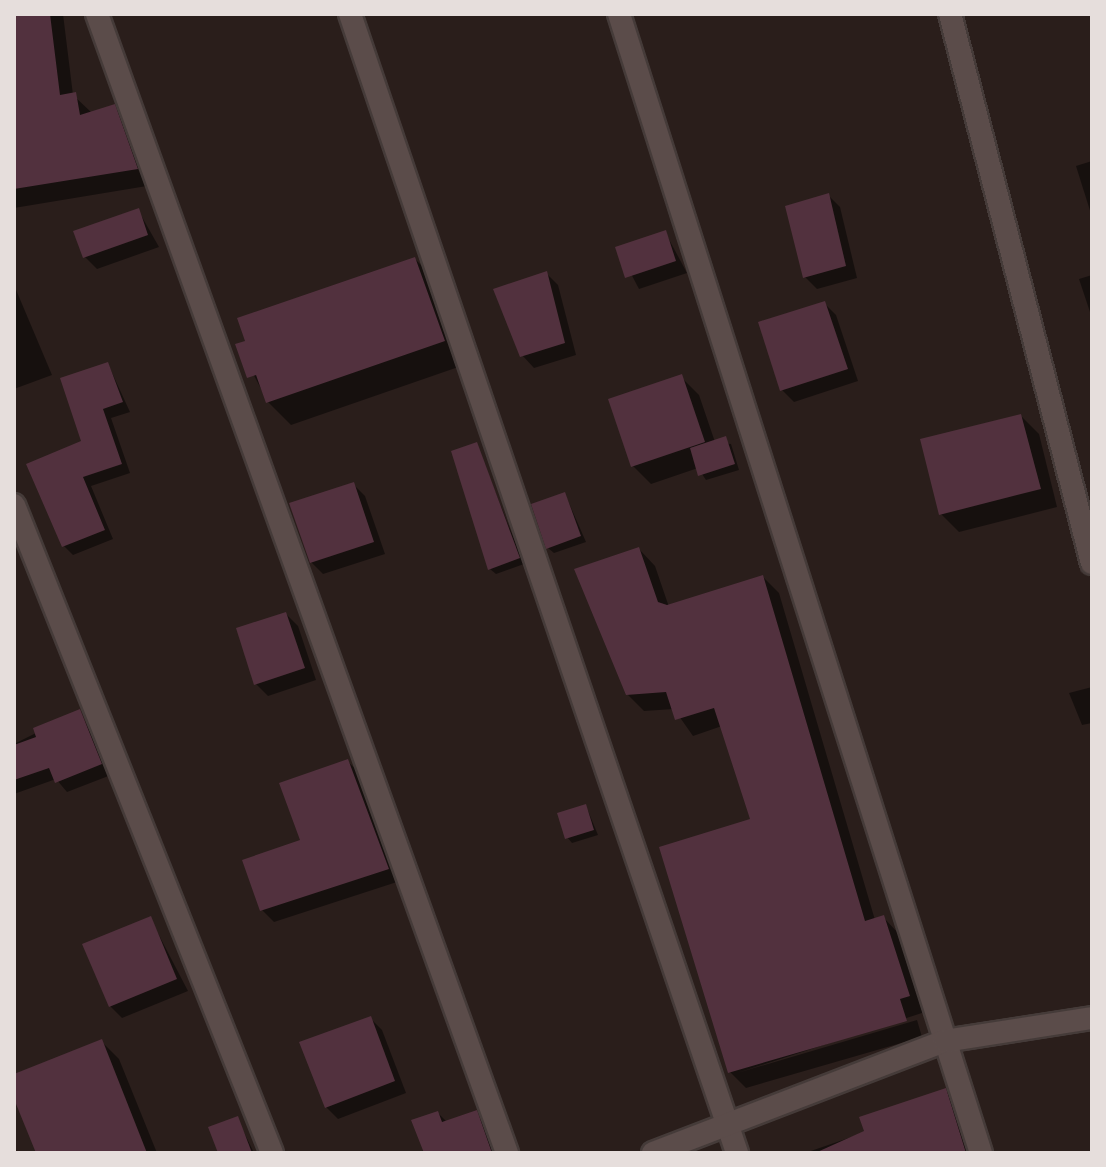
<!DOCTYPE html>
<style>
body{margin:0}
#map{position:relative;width:1106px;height:1167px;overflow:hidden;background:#2a1e1b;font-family:"Work Sans",sans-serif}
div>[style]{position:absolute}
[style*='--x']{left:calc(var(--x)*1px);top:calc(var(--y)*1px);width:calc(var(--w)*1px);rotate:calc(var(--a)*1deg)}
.shadow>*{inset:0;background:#0007}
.building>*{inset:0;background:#52313e}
.roads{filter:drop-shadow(2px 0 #453b39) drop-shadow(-2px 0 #453b39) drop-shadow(0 2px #453b39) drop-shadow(0 -2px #453b39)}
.minor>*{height:22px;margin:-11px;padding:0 11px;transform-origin:11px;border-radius:11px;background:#5b4c4a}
span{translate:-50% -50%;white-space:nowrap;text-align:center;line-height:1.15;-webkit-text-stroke:7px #0f0908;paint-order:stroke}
.frame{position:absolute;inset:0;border:16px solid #e6dedc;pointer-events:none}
</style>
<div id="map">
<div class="shadow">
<div style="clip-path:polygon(14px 14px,63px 14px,73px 95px,92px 113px,114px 107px,131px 123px,153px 185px,14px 208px)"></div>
<div style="clip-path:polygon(1092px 161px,1092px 217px,1076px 166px)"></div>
<div style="clip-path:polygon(828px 195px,840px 207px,857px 278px,817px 289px,805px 277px)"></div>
<div style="clip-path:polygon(138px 210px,159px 247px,97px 269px,85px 257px)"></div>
<div style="clip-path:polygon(665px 232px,687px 273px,639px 289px,618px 249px)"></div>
<div style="clip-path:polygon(415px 259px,438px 282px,467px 364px,291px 425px,268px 402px,238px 345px)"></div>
<div style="clip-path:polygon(546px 273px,558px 285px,576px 355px,534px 368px,522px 355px)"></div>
<div style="clip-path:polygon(1092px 275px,1092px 318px,1079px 279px)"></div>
<div style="clip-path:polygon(14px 285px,52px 375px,14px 389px)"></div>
<div style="clip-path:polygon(824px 303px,836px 315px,858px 381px,794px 402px,782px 390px)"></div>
<div style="clip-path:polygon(108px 364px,130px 412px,111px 418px,130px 473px,91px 486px,113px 539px,73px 555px,64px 546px)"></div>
<div style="clip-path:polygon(681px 377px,699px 395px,715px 442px,731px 444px,739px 470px,706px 480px,698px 468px,651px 484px,633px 466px)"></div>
<div style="clip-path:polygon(1021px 416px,1039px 434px,1057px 507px,959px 532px,941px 514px)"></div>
<div style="clip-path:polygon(476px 444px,524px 564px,496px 574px,490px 569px)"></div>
<div style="clip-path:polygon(353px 484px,365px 496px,385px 554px,323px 574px,311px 562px)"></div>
<div style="clip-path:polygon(565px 494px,586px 542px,554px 553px,548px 548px)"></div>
<div style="clip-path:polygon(639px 549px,655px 566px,669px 607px,763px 577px,779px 593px,875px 920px,883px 917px,899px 934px,925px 1012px,737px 1073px,917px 1020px,922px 1037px,746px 1088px,730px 1072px,752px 821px,722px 726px,693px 736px,674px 709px,644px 711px,627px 694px)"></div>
<div style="clip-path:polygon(286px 614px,298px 626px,316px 680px,268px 696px,256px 684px)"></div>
<div style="clip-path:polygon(1092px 687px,1092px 723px,1082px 725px,1069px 693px)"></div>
<div style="clip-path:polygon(80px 711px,111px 775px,67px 792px,56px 779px,14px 794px,14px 744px)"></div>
<div style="clip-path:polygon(347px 761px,360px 773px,400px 881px,274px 922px,262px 910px)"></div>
<div style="clip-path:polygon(586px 806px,598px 835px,572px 843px,567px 837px)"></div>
<div style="clip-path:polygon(150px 918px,188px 991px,122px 1018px,110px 1006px)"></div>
<div style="clip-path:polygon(370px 1018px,382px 1030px,406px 1093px,338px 1119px,326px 1107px)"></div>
<div style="clip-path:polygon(101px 1041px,119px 1059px,157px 1153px,38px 1153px,14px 1076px)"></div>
<div style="clip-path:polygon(945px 1090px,960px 1105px,979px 1153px,805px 1153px,866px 1132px)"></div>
<div style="clip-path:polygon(476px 1112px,501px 1153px,416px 1153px,425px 1150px,438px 1113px,447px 1122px)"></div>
<div style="clip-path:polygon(237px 1118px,254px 1153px,220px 1153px)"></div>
</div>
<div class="building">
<div style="clip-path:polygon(14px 14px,50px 14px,60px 95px,76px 92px,80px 115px,115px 104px,138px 169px,14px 189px)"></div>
<div style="clip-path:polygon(829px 193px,846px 266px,803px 278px,785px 206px)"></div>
<div style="clip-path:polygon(139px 208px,148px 235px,83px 258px,73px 231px)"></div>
<div style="clip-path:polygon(666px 230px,676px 261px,625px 278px,615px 247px)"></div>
<div style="clip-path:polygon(415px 257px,445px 341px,266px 403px,256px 375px,247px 378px,235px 344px,245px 341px,237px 318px)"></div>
<div style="clip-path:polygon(547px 271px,565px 343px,520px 357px,493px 289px)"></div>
<div style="clip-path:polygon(825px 301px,848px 369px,780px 391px,758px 322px)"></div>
<div style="clip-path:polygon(108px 362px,123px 402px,103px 409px,122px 464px,83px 477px,105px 530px,62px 547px,26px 464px,81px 441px,60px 378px)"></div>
<div style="clip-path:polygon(682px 374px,705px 442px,631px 467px,608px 399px)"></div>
<div style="clip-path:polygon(1021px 414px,1041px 489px,939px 515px,920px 439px)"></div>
<div style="clip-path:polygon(726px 436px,735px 464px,698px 476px,690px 448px)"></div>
<div style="clip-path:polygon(477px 442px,520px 558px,488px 570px,451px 451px)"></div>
<div style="clip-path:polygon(354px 482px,374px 542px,310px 563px,289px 503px)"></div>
<div style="clip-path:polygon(565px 492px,581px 536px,546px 549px,531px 504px)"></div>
<div style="clip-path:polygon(639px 547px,658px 602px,667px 605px,763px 575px,865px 921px,884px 915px,910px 996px,900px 999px,907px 1021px,728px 1073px,659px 847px,750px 819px,714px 708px,675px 720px,666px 692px,626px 695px,574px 569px)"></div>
<div style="clip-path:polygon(286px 612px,305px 668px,254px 685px,236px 628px)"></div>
<div style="clip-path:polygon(80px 709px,102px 764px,55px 783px,49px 768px,14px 780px,14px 745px,36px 737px,33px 728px)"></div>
<div style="clip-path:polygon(348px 759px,389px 869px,260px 911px,242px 860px,300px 840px,279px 783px)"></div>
<div style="clip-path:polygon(586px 804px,594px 830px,565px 839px,557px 813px)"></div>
<div style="clip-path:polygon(151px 916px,177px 979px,109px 1007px,82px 944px)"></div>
<div style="clip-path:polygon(371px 1016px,395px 1081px,325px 1108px,299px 1042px)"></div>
<div style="clip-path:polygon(102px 1039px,147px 1153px,36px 1153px,14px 1099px,14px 1074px)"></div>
<div style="clip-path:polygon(946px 1088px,966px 1153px,815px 1153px,864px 1131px,859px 1117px)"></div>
<div style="clip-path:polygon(477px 1110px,492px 1153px,424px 1153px,411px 1120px,438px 1111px,442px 1122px)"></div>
<div style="clip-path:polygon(238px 1116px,252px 1153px,218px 1153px,208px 1127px)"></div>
</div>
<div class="roads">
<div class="minor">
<div style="--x:97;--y:14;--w:1211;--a:70.2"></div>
<div style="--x:350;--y:14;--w:1203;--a:71.23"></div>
<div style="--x:619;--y:14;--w:1195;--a:72.37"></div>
<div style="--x:950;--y:14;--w:567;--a:75.5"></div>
<div style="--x:14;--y:505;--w:697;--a:68.29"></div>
<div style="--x:653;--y:1153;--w:313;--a:-21"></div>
<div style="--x:945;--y:1041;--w:149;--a:-8.9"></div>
</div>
</div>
<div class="frame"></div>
</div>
